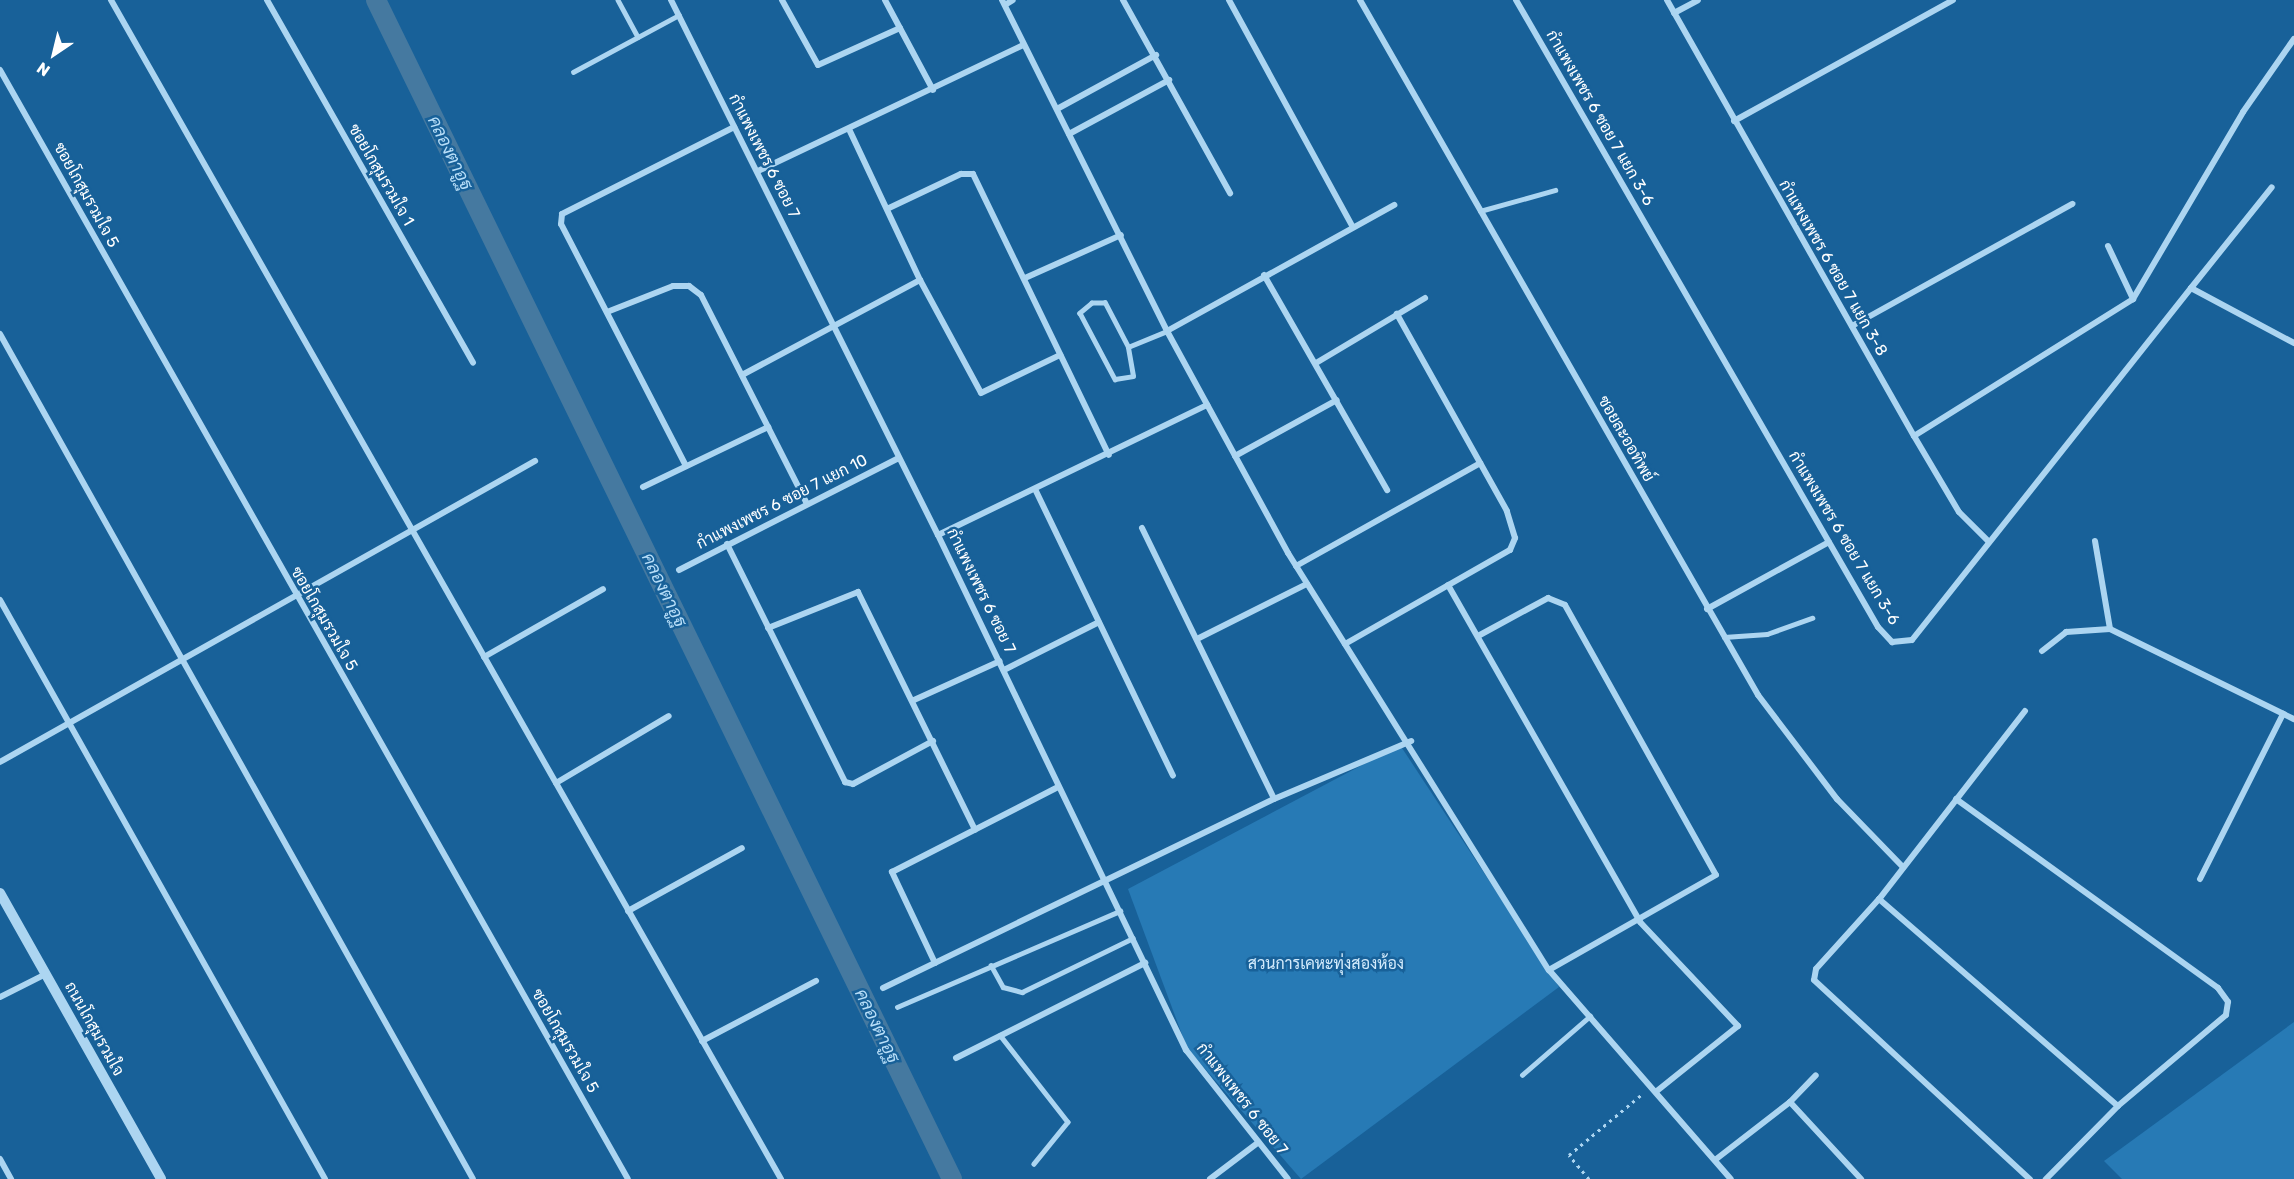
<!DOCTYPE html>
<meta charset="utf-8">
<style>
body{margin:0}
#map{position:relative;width:2294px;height:1179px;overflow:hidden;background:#186199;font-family:Rubik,Sarabun,sans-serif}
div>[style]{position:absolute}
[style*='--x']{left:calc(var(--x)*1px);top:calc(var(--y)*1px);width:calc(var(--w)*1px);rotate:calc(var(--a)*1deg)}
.green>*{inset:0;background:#277ab5}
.canal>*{height:20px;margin:-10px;padding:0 10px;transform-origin:10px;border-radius:10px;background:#4579a0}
.path>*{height:3px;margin-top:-1.5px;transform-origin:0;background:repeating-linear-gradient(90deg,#acd5f1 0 3px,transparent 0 7.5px)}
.service>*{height:4.5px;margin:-2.25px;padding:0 2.25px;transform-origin:2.25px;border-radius:2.25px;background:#acd5f1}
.minor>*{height:6px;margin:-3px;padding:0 3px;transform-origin:3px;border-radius:3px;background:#acd5f1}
.tertiary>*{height:10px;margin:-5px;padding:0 5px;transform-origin:5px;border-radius:5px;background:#acd5f1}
span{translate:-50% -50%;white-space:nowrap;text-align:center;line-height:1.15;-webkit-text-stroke:5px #186199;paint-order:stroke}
.street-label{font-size:16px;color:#fff}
.park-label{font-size:16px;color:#d3ebfc}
.water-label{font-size:18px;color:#b8def8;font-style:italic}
.north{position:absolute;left:24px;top:24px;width:60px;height:60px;-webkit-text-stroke:4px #186199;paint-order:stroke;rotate:215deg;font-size:16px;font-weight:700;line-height:24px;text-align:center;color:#fff}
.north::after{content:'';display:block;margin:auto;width:21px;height:27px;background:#fff;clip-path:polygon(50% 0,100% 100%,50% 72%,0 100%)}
</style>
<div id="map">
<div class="green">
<div style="clip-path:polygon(1400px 745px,1559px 987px,1301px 1179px,1187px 1048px,1128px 889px)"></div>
<div style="clip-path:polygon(2294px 1022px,2294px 1179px,2122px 1179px,2104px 1161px)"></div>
</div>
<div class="canal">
<div style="--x:376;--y:0;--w:1312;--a:63.96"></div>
</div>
<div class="path">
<div style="--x:1589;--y:1179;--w:31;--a:-130"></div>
<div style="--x:1569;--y:1155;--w:94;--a:-39.8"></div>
</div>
<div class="service">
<div style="--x:618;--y:0;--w:42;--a:61.6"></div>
<div style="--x:573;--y:72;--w:120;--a:-28.3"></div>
<div style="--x:1480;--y:211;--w:78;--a:-15.6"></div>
<div style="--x:1128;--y:347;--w:50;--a:-117.6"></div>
<div style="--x:1105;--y:303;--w:13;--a:180"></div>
<div style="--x:1092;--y:303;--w:16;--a:140"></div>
<div style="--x:1080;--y:313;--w:75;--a:62.1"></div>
<div style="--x:1115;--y:379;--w:18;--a:-9"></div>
<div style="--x:1133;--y:376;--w:29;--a:-100"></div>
<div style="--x:1128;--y:347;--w:42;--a:-22.3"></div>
<div style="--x:1724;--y:637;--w:43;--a:-4"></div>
<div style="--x:1767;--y:634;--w:48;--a:-19.6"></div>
<div style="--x:991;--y:965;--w:25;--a:61"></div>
<div style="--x:1003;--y:987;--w:20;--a:15"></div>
<div style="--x:1022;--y:992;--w:123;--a:-25.9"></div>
<div style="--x:897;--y:1007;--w:243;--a:-23.3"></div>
<div style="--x:1000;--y:1035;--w:110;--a:52"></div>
<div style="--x:1068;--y:1122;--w:54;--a:129"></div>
<div style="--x:1522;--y:1075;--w:90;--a:-40.9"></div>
</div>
<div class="minor">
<div style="--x:111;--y:0;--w:1356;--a:60.39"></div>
<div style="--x:267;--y:0;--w:417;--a:60.4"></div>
<div style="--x:671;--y:0;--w:598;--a:63.48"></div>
<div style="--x:938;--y:535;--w:572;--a:64.29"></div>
<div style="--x:1186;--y:1050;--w:164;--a:51.7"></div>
<div style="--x:782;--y:0;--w:74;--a:61"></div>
<div style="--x:818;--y:65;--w:90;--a:-24.3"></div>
<div style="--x:885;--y:0;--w:102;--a:61.9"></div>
<div style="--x:1002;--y:0;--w:370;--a:63.5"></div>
<div style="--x:1167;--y:331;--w:253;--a:61.4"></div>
<div style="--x:1288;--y:553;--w:492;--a:58"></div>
<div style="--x:1549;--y:970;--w:277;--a:49"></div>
<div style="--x:1123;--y:0;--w:221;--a:61"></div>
<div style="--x:1229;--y:0;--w:257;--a:61.4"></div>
<div style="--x:1360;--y:0;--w:801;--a:60.2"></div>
<div style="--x:1758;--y:695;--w:131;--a:52.8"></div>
<div style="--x:1837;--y:799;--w:95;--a:45.9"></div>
<div style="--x:1516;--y:0;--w:724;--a:60"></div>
<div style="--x:1878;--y:627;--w:21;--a:47"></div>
<div style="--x:1892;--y:642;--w:20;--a:-6"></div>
<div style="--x:1912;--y:640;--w:449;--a:-51.6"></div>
<div style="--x:2191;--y:288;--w:117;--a:28.1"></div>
<div style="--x:1667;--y:0;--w:501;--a:60.47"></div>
<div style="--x:1914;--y:436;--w:88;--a:59.4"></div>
<div style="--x:1959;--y:512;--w:41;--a:45"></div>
<div style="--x:1005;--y:5;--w:9;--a:-32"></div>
<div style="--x:1674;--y:13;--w:27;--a:-28"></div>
<div style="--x:0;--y:70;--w:1274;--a:60.48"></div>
<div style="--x:1057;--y:109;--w:113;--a:-28.6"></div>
<div style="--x:1734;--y:121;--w:250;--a:-28.9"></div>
<div style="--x:1069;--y:134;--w:114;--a:-28.4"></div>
<div style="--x:758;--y:171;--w:293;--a:-25.4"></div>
<div style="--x:889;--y:208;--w:80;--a:-25.3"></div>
<div style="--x:961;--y:174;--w:12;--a:0"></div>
<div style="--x:973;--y:174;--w:312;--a:64.2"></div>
<div style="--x:2108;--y:246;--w:59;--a:64.7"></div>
<div style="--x:1264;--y:275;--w:248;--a:60.2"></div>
<div style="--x:1025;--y:278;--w:105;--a:-24.1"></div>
<div style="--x:920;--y:280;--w:128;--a:61.6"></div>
<div style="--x:981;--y:393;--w:88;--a:-25.7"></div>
<div style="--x:2191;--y:288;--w:129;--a:-51.3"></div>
<div style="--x:607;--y:312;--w:71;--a:-21.5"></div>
<div style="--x:673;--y:286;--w:16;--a:0"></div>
<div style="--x:689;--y:286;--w:15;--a:37"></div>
<div style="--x:701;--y:295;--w:234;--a:63.1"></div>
<div style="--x:1852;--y:326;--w:252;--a:-29"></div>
<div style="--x:1167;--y:331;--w:260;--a:-29"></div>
<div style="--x:0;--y:334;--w:968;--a:60.76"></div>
<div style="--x:1316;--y:363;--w:127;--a:-30.8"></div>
<div style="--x:742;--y:375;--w:202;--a:-28.1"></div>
<div style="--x:920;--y:280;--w:167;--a:-115.2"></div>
<div style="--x:1914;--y:436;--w:258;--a:-32"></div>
<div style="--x:2133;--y:299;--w:217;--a:-59.5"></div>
<div style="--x:2243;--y:112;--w:89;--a:-55.1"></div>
<div style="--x:1235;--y:456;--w:116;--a:-28.8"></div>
<div style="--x:686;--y:466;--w:272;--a:-117.3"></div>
<div style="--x:561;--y:224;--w:10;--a:-84"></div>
<div style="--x:562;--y:214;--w:193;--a:-26.8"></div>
<div style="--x:643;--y:487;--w:139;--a:-25.6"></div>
<div style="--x:1035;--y:489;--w:318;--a:64.3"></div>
<div style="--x:1142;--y:528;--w:301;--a:64"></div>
<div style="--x:938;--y:535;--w:299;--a:-25.8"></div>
<div style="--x:2095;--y:541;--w:89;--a:80.3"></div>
<div style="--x:727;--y:544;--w:266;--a:63.6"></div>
<div style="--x:845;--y:782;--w:8;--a:14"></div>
<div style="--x:853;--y:784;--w:91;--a:-28.3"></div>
<div style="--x:1296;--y:566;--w:211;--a:-29.2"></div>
<div style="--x:679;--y:570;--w:245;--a:-27"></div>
<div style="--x:1448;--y:585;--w:388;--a:60.3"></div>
<div style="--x:1640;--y:922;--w:143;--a:46.7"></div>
<div style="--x:1738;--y:1026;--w:104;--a:141.3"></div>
<div style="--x:0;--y:600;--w:664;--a:60.69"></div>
<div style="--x:1707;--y:609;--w:139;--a:-28.8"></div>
<div style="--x:768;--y:628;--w:97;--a:-21.8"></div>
<div style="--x:858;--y:592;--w:265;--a:63.8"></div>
<div style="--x:1478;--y:636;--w:80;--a:-28.5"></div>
<div style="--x:1548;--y:598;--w:18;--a:22"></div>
<div style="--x:1565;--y:605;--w:309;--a:60.8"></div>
<div style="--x:1716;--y:875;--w:192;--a:150.4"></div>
<div style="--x:1197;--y:639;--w:123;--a:-26.6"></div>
<div style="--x:1345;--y:644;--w:190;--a:-29.7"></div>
<div style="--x:1510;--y:550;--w:13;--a:-67"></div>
<div style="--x:1515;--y:538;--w:28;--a:-107"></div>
<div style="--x:1507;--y:511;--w:226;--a:-119.2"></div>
<div style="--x:2042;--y:651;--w:31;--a:-38"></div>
<div style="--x:2066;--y:632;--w:44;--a:-3.9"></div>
<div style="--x:2110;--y:629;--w:205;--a:26.1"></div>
<div style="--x:484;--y:657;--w:137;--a:-29.7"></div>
<div style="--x:1004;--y:670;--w:106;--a:-26.8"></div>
<div style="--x:914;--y:700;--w:94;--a:-24.4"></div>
<div style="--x:2025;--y:711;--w:238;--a:127.8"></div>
<div style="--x:1879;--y:899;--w:94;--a:132"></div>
<div style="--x:1816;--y:969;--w:11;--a:100"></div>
<div style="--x:1814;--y:980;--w:294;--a:42.7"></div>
<div style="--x:0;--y:762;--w:614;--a:-29.36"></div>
<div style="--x:556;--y:783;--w:131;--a:-30.7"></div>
<div style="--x:1956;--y:799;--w:323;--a:35.8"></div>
<div style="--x:2218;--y:988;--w:17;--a:54"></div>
<div style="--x:2228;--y:1002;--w:13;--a:99"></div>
<div style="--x:2226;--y:1015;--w:141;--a:139.9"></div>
<div style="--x:2118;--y:1106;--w:103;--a:134.6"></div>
<div style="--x:2200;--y:879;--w:185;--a:-63.3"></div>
<div style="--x:1879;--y:899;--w:316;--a:40.9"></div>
<div style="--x:628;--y:911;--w:130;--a:-28.9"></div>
<div style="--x:935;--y:963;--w:101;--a:-115.3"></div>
<div style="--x:892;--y:872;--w:186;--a:-27.1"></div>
<div style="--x:883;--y:988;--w:434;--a:-25.8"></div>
<div style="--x:1274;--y:799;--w:149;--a:-22.9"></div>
<div style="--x:0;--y:997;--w:51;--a:-26.6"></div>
<div style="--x:702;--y:1041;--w:129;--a:-27.8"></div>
<div style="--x:956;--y:1058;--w:212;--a:-26.7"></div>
<div style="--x:1790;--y:1102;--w:37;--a:-46"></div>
<div style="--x:0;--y:1159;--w:23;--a:61"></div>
<div style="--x:1715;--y:1160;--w:95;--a:-37.7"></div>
<div style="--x:1790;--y:1102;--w:105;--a:47.3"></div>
<div style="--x:1210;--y:1179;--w:61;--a:-37.1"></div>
</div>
<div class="tertiary">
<div style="--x:0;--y:893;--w:328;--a:60.6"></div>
</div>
<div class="street-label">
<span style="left:1600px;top:118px;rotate:60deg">กำแพงเพชร 6 ซอย 7 แยก 3-6</span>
<span style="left:764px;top:156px;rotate:63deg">กำแพงเพชร 6 ซอย 7</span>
<span style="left:381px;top:175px;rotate:60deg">ซอยโกสุมรวมใจ 1</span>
<span style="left:86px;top:195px;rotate:61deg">ซอยโกสุมรวมใจ 5</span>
<span style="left:1833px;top:268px;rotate:60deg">กำแพงเพชร 6 ซอย 7 แยก 3-8</span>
<span style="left:1626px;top:439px;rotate:60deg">ซอยละออทิพย์</span>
<span style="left:782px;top:502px;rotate:-27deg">กำแพงเพชร 6 ซอย 7 แยก 10</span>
<span style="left:1844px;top:538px;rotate:59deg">กำแพงเพชร 6 ซอย 7 แยก 3-6</span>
<span style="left:981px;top:591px;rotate:64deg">กำแพงเพชร 6 ซอย 7</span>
<span style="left:324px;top:619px;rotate:60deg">ซอยโกสุมรวมใจ 5</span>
<span style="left:94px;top:1029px;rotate:61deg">ถนนโกสุมรวมใจ</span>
<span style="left:565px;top:1041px;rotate:60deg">ซอยโกสุมรวมใจ 5</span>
<span style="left:1242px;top:1099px;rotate:52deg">กำแพงเพชร 6 ซอย 7</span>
</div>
<div class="park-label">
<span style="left:1326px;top:964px">สวนการเคหะทุ่งสองห้อง</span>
</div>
<div class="water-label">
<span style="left:450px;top:153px;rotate:64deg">คลองตาอูฐ</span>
<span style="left:664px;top:590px;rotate:64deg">คลองตาอูฐ</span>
<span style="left:877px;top:1026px;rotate:64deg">คลองตาอูฐ</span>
</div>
<div class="north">N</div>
</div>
